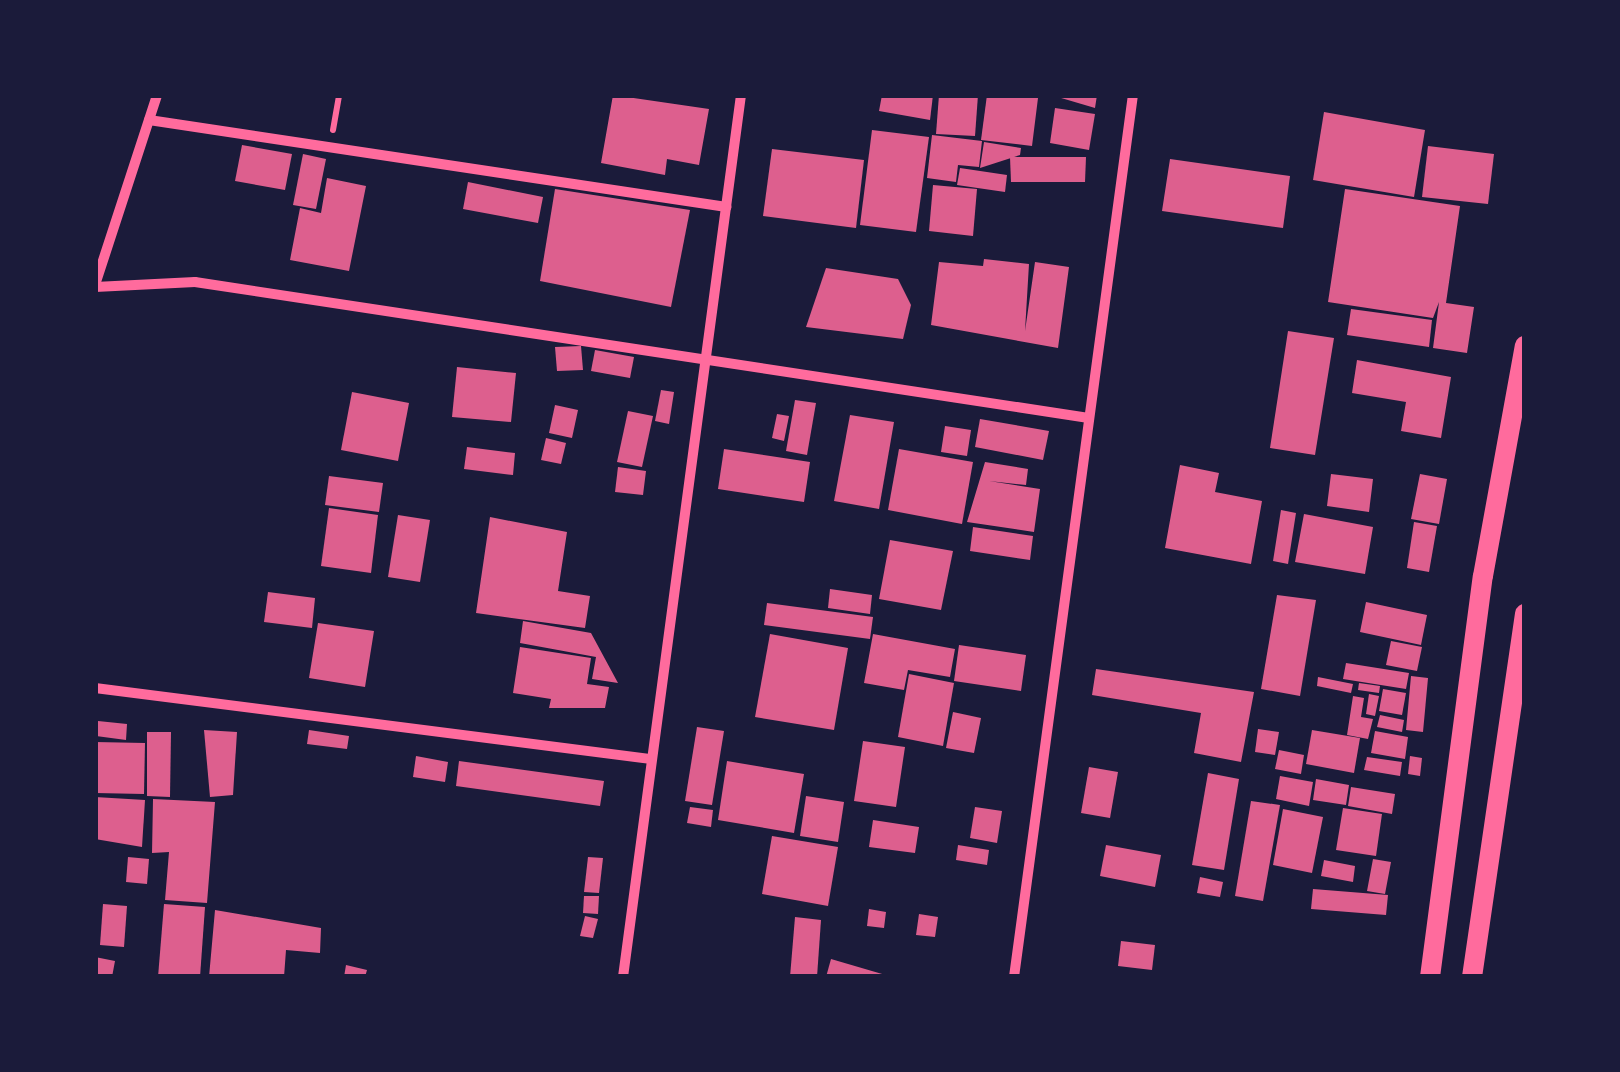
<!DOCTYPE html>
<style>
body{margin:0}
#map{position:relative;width:1620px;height:1072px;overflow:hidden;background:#1b1b3a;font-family:"Zilla Slab",serif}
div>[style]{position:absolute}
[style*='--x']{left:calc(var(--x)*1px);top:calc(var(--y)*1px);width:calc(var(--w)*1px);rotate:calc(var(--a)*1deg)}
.building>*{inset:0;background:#dd5f8e}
.path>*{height:6px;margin:-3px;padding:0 3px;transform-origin:3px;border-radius:3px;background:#ff6b9d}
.minor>*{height:10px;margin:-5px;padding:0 5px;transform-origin:5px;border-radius:5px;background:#ff6b9d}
.secondary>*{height:20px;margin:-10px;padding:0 10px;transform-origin:10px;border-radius:10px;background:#ff6b9d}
span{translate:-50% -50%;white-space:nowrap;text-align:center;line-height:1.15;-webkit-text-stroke:10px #1b1b3a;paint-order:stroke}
.frame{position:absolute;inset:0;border:98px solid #1b1b3a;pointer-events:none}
</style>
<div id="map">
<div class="building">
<div style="clip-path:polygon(613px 95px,709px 109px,699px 165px,667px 159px,665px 175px,601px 163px)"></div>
<div style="clip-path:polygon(882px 95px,933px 95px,930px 120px,879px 111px)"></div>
<div style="clip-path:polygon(939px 95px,978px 95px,975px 136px,936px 134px)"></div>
<div style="clip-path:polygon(987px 95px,1038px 98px,1032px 146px,981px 140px)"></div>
<div style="clip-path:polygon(1051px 95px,1097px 95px,1095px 108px)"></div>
<div style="clip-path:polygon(1055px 108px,1095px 114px,1089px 150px,1050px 143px)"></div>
<div style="clip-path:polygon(1324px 112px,1425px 130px,1414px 197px,1313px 180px)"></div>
<div style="clip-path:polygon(872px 130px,929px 137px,916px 232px,860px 225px)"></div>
<div style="clip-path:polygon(932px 135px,982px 141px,979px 167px,958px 165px,956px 182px,927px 178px)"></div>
<div style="clip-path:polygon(984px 142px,1021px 148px,1020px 155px,980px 168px)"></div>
<div style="clip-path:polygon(242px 145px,292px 154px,285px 190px,235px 181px)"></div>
<div style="clip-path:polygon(1428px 146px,1494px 154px,1488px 204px,1422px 197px)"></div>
<div style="clip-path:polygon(772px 149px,864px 160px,856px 228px,763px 216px)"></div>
<div style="clip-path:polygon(303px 154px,326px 159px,316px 209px,293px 205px)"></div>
<div style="clip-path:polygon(1010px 157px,1086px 157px,1085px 182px,1011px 182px)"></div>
<div style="clip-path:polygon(1170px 159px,1290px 176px,1283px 228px,1162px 211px)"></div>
<div style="clip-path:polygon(960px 168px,1007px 175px,1005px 192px,957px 185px)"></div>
<div style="clip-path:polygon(327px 178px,366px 186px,349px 271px,290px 260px,300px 208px,321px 213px)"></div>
<div style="clip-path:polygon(468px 182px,543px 197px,538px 223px,463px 209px)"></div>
<div style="clip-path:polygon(933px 185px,977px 189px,973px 236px,929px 231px)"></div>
<div style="clip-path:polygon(555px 189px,690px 210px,671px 307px,540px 281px)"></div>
<div style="clip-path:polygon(1345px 189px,1460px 206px,1446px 303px,1474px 307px,1467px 353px,1433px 348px,1439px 302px,1433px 318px,1328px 302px)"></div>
<div style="clip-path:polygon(984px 259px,1029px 264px,1025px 331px,1035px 262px,1069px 267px,1058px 348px,931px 325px,939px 262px,983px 266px)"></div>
<div style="clip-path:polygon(826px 268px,898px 279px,911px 305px,903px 339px,806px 327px)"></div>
<div style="clip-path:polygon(1351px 309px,1432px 320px,1429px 347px,1347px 335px)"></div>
<div style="clip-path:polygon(1288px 331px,1334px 338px,1315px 455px,1270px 448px)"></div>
<div style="clip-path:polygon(581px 346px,583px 370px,557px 371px,555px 347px)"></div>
<div style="clip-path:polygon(595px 350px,634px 357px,630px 378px,591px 371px)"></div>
<div style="clip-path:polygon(1357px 360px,1451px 377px,1441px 438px,1401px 431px,1406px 402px,1352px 393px)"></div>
<div style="clip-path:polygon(457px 367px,516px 373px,511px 422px,452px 417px)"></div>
<div style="clip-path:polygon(661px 390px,674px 392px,669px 424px,655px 421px)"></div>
<div style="clip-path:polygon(352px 392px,409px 403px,398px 461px,341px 450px)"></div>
<div style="clip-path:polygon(795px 400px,816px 403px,807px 455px,786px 451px)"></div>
<div style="clip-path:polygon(555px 405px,578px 410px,572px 438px,549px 433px)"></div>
<div style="clip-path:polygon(628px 411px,653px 416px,642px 467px,617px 462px)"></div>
<div style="clip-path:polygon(777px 414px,789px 416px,784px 441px,772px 438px)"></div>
<div style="clip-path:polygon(850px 415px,894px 422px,879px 509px,834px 501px)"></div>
<div style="clip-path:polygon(980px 419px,1049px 431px,1043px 460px,975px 447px)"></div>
<div style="clip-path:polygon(945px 426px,971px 430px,967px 456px,941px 452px)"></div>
<div style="clip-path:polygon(546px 438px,566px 443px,561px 464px,541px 460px)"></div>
<div style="clip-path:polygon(467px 447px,515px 453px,513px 475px,464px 469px)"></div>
<div style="clip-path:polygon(724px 449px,810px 462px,804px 502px,718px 489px)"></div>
<div style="clip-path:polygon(899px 449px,973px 462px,962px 524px,888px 510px)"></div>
<div style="clip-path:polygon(985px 462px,1028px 469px,1026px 485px,989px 481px,1040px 489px,1034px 532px,967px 522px)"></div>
<div style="clip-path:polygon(1180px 465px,1219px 473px,1215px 492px,1262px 501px,1251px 564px,1165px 548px)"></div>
<div style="clip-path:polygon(618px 467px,646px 471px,643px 495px,615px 492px)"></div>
<div style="clip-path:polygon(1331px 474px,1373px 479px,1369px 512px,1327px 506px)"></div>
<div style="clip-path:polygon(1420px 474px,1447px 479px,1439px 524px,1411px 519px)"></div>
<div style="clip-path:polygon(329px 476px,383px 483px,379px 512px,325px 505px)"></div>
<div style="clip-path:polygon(329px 508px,378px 515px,371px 573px,321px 566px)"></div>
<div style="clip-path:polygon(1281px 510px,1296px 513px,1288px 564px,1273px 561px)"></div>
<div style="clip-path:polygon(1304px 514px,1373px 527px,1365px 574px,1295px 562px)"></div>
<div style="clip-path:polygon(398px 515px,430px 520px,420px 582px,388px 577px)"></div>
<div style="clip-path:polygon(490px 517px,567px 532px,558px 591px,590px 596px,585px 628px,476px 613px)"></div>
<div style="clip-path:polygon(1414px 522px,1437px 526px,1429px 572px,1407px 568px)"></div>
<div style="clip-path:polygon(973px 527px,1033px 536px,1030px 560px,970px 551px)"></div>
<div style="clip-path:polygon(890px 540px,953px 551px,941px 610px,879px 599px)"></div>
<div style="clip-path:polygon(830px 589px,872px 595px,870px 614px,828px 608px)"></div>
<div style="clip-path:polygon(268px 592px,315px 598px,312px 628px,264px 622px)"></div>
<div style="clip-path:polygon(1277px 595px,1316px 600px,1300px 696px,1261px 689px)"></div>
<div style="clip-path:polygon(1366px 602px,1427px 615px,1421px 645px,1360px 632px)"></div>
<div style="clip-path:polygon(767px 603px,873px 617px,870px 639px,764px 625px)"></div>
<div style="clip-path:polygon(523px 621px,591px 633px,618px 683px,592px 679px,596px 657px,520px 643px)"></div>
<div style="clip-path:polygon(318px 623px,374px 631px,365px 687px,309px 678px)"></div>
<div style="clip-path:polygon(770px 634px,848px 648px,834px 730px,755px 717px)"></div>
<div style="clip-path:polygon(873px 634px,955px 649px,950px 677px,908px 670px,904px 690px,864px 683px)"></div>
<div style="clip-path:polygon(1391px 641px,1422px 647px,1417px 671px,1386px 665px)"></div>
<div style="clip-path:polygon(959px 645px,1026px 655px,1021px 691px,954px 681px)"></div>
<div style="clip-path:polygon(520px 647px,591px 658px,587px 684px,609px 687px,605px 708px,549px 708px,551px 699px,513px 693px)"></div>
<div style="clip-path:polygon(1346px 663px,1409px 673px,1406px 689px,1343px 679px)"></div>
<div style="clip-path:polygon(1096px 669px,1254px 692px,1241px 762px,1194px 753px,1201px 713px,1092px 695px)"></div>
<div style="clip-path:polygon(909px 674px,954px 683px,943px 746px,898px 737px)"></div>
<div style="clip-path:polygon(1411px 676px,1428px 678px,1423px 732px,1406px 730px)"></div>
<div style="clip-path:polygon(1318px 677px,1353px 684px,1351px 693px,1317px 686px)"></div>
<div style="clip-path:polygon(1359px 683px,1380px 686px,1379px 693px,1358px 690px)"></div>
<div style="clip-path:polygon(1383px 689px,1406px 693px,1402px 715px,1379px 711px)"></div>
<div style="clip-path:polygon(1369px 694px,1379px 696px,1375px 716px,1366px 714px)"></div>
<div style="clip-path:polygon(1353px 696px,1364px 698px,1361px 717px,1373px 719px,1368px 739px,1347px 735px)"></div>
<div style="clip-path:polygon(953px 712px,981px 718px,974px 753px,946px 748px)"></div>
<div style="clip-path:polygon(1380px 715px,1404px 720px,1402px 732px,1377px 727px)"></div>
<div style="clip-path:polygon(98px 721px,127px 724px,126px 740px,96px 736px)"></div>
<div style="clip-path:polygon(697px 727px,724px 731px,712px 805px,685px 801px)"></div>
<div style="clip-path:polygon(1258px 729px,1279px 732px,1275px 755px,1255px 752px)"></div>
<div style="clip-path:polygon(204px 730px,237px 732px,233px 795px,210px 797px)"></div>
<div style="clip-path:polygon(309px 730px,349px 736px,347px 749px,307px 744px)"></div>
<div style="clip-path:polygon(1312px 730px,1360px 738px,1354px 773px,1306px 764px)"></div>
<div style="clip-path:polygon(1375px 731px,1408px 737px,1405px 759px,1371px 753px)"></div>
<div style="clip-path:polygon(147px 732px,171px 732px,170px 797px,147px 796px)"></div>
<div style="clip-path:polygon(863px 741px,905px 747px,896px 807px,854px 801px)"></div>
<div style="clip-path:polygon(95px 742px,145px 743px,144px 794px,95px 793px)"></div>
<div style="clip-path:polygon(1279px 750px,1304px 755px,1301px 774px,1275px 769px)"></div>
<div style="clip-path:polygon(416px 756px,448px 762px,445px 782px,413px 777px)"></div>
<div style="clip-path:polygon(1410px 756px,1422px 758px,1420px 776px,1408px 774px)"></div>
<div style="clip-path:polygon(1367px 757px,1402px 762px,1400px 776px,1364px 770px)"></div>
<div style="clip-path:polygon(459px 761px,604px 781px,600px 806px,456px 786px)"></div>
<div style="clip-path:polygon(727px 761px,804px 774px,794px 833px,718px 820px)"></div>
<div style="clip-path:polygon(1089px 767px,1118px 772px,1110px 818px,1081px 813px)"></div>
<div style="clip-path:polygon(1208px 773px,1239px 779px,1224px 870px,1192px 865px)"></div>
<div style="clip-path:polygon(1280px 776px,1313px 782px,1309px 806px,1276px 799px)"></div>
<div style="clip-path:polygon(1316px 779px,1349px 785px,1346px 805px,1313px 800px)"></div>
<div style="clip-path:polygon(1351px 787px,1395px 794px,1392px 814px,1348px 806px)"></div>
<div style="clip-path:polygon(806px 796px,844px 802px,838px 842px,800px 836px)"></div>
<div style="clip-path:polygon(95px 797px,145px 800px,142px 847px,95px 839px)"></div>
<div style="clip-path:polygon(153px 799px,215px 802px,207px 903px,165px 900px,169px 852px,152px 853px)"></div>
<div style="clip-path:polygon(1251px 801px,1280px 805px,1263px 901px,1235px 896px)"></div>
<div style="clip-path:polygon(690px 807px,713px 810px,711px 827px,687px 823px)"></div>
<div style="clip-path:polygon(975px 807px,1002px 811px,997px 843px,970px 838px)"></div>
<div style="clip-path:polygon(1343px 808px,1382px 814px,1376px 856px,1336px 850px)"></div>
<div style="clip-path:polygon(1283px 809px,1323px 817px,1312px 873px,1273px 865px)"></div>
<div style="clip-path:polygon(873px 820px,919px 827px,915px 853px,869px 847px)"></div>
<div style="clip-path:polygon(772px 836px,838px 847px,828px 906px,762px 894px)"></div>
<div style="clip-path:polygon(958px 845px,989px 850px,987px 865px,956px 860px)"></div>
<div style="clip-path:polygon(1106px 845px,1161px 855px,1155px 887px,1100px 876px)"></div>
<div style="clip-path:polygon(128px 857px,149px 859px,147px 884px,126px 882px)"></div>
<div style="clip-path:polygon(588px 857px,603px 858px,599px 893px,584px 892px)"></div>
<div style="clip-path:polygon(1373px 859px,1391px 862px,1385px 894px,1367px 891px)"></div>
<div style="clip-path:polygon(1324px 860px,1355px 866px,1353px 882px,1321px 876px)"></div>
<div style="clip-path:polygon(1200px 877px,1223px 882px,1220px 897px,1197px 893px)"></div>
<div style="clip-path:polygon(1313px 889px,1388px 895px,1386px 915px,1311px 909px)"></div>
<div style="clip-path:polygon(584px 896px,599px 896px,598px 914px,583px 913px)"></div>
<div style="clip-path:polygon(103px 904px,127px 906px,124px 947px,100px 945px)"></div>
<div style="clip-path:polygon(164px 904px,205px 907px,200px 977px,158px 977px)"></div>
<div style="clip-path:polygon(869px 909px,886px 912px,884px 928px,867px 926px)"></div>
<div style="clip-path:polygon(215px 910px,321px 928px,320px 953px,286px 950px,284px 977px,209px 977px)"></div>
<div style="clip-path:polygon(919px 914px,938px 917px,935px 937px,916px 935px)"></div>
<div style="clip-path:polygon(585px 916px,598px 919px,593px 938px,580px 936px)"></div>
<div style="clip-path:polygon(795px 917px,821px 920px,817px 977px,790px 977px)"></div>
<div style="clip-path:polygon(1121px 941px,1155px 945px,1152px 970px,1118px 966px)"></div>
<div style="clip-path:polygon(95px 957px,115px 961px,112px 977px,95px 977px)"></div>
<div style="clip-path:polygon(831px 959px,889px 976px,889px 977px,826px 977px)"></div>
<div style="clip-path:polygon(346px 965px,367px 970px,365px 977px,344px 977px)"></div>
</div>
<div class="path">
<div style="--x:333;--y:130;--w:36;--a:-80"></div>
</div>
<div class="minor">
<div style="--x:149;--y:120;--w:584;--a:8.57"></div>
<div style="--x:95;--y:285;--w:200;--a:-71.9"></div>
<div style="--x:95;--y:287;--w:100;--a:-2.9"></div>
<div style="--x:195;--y:282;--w:904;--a:8.65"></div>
<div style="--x:95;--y:688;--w:561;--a:7.28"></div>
<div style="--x:623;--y:977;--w:890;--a:-82.38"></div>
<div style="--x:1014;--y:977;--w:890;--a:-82.32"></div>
</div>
<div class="secondary">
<div style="--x:1430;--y:977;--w:404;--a:-82.5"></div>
<div style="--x:1483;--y:576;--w:234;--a:-79.7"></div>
<div style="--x:1472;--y:977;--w:367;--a:-81.7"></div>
</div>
<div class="frame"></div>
</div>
